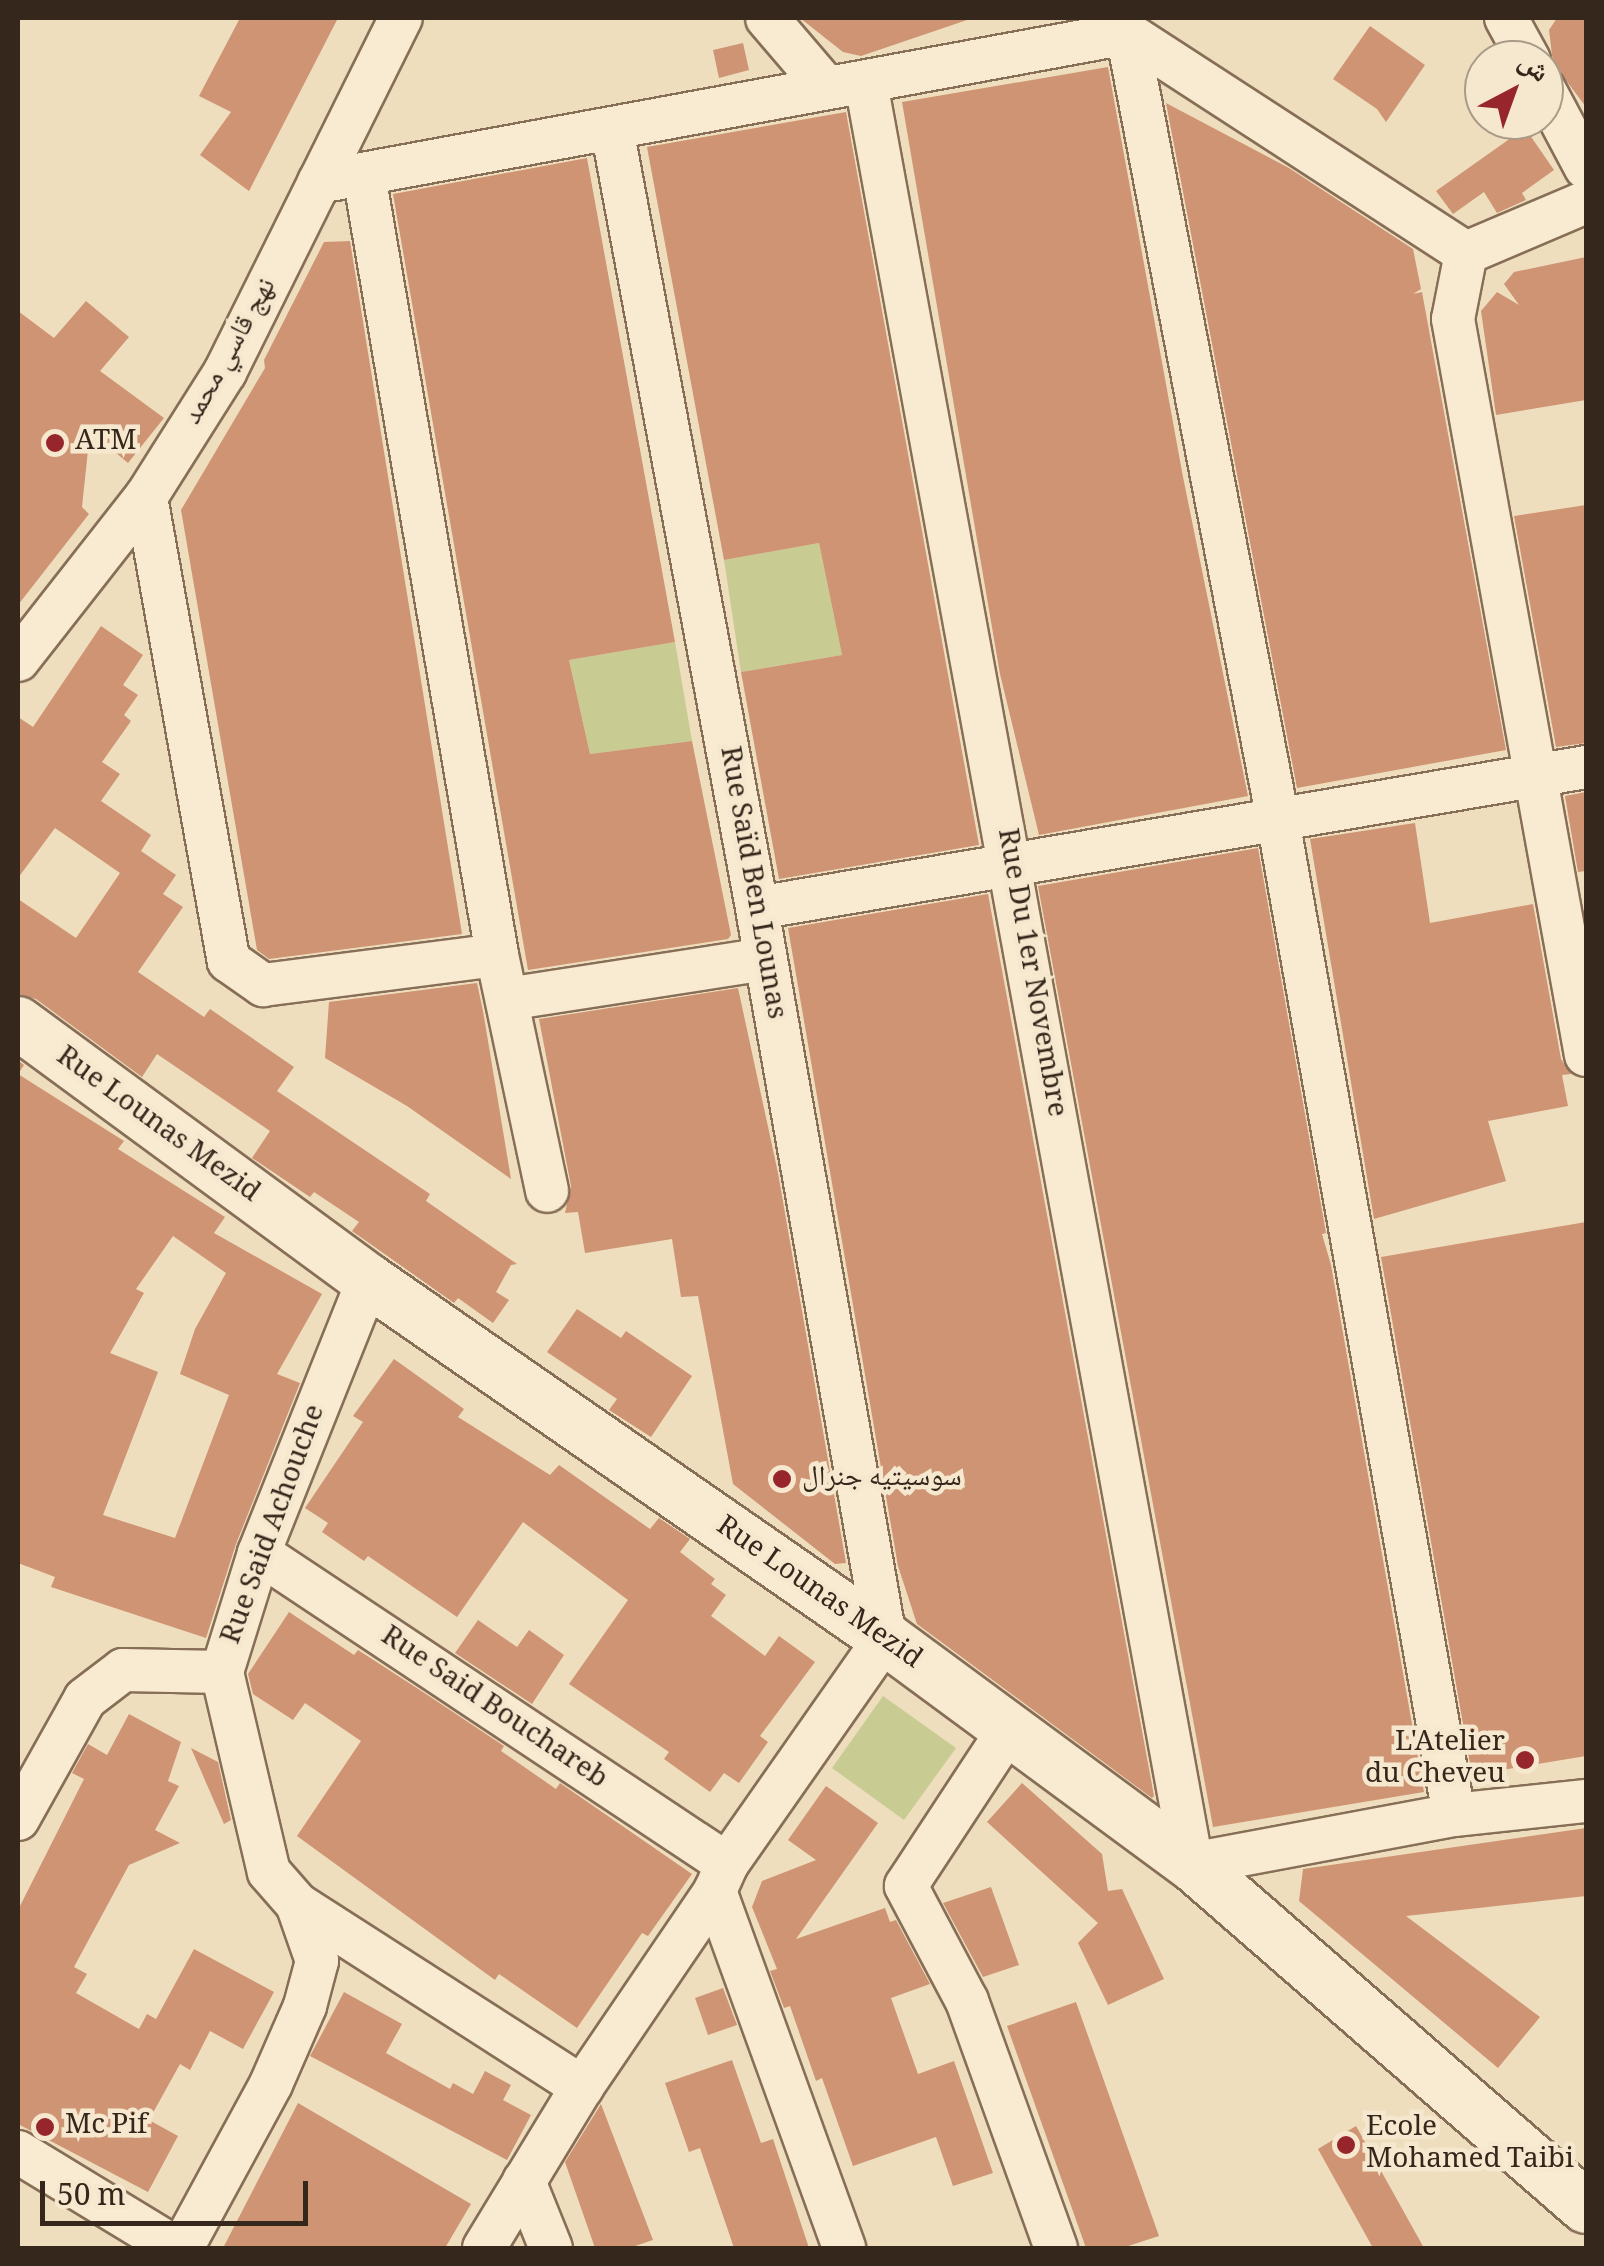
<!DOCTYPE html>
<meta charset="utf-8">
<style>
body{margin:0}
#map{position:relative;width:1604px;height:2266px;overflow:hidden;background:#eedebe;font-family:Georgia,"Noto Naskh Arabic",serif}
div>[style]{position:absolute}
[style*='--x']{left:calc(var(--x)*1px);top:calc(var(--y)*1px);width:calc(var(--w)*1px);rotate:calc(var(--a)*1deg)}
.green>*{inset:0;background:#c8cc92}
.building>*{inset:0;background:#ce9473}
.roads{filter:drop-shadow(2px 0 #876e57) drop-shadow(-2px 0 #876e57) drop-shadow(0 2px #876e57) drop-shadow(0 -2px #876e57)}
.minor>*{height:42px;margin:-21px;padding:0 21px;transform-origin:21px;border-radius:21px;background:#f9ebd1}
.tertiary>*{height:52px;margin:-26px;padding:0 26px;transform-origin:26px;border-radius:26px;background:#f9ebd1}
.dots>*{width:28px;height:28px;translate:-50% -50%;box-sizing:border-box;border:5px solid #f6e8ce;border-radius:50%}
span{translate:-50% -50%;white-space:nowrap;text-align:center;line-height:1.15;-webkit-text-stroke:9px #f6e8ce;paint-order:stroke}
.street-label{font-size:28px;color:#36271c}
.poi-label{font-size:28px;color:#36271c}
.left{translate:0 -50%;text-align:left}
.right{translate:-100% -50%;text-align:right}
.frame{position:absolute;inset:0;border:20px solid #36271c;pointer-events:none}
.north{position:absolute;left:1464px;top:40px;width:100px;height:100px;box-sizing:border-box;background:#f6e8ce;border:2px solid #a99b87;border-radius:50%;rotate:41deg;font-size:28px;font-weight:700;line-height:40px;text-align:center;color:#36271c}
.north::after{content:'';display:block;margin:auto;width:35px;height:45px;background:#97252c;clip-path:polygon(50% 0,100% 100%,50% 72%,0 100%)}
.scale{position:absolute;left:40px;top:2181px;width:268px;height:45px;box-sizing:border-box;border:5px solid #36271c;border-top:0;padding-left:12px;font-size:30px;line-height:35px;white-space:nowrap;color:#36271c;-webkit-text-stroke:8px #f6e8ce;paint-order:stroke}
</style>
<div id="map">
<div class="green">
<div style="clip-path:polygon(819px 543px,842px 655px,741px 672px,724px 560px)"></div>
<div style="clip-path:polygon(675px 642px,692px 741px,590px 754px,569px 660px)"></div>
<div style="clip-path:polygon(883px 1696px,956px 1748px,904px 1820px,832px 1768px)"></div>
</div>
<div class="building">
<div style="clip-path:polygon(240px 18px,338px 18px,249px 191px,200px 155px,231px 112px,199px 96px)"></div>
<div style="clip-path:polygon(800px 18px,967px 18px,967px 20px,861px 56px,843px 52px)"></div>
<div style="clip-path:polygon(1557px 18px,1586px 18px,1586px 107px,1553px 63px,1549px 30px)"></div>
<div style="clip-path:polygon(1370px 26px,1425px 65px,1386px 122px,1377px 109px,1333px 79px)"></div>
<div style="clip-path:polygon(743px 43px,749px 70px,719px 78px,713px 50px)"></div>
<div style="clip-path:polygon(1108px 67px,1183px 477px,1248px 796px,1039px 835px,1000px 674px,902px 102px)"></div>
<div style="clip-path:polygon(1166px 103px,1289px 168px,1413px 249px,1421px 289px,1413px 294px,1422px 292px,1506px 750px,1297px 788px)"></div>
<div style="clip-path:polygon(846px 112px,979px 845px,779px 879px,741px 672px,842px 655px,819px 543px,724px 560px,647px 147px)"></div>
<div style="clip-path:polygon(1525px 128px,1554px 170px,1522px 193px,1526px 200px,1497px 213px,1484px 192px,1453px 214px,1436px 191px)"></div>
<div style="clip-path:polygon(587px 158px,675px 642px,569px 660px,590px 754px,692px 741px,731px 935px,728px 939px,528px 970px,393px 194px)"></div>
<div style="clip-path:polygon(350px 241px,462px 934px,269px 959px,257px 950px,181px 510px,265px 368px,264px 360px,324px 242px)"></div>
<div style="clip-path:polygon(1586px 257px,1586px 400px,1496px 415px,1481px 311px,1497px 292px,1519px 305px,1504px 284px,1514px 272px)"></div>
<div style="clip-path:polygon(86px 301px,129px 337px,100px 371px,164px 418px,128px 463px,90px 431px,82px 507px,89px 514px,18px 605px,18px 311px,54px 338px)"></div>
<div style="clip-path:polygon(1586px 505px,1586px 743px,1556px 747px,1514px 516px)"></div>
<div style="clip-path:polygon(101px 626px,143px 655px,123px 685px,138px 695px,124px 715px,131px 721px,102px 762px,120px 774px,101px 801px,151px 835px,141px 851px,176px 875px,163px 894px,183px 907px,138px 972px,204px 1017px,210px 1009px,294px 1067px,277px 1091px,430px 1194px,426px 1201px,517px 1264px,511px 1265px,496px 1292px,509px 1300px,493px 1323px,458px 1298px,454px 1303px,352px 1231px,359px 1222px,314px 1192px,310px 1197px,252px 1158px,270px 1131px,157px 1054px,142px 1077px,36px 999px,18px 994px,18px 899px,76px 938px,120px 873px,55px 828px,18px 878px,18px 717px,33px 727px)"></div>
<div style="clip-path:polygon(1586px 792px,1586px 871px,1578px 872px,1565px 796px)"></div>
<div style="clip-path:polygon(1415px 823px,1430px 923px,1533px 904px,1561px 1059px,1571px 1074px,1562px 1075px,1568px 1106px,1488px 1121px,1506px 1181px,1374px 1219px,1310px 839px)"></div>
<div style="clip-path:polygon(1258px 848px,1326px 1233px,1322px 1234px,1331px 1265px,1424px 1792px,1213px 1827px,1038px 886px)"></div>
<div style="clip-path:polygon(988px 894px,1154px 1796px,1152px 1798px,917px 1624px,898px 1566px,788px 928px)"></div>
<div style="clip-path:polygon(477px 983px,483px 1011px,511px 1179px,407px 1106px,325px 1058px,329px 1002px)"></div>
<div style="clip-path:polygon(738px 988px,778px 1173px,846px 1563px,835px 1564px,733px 1484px,698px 1296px,681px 1297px,672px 1239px,585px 1253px,578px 1212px,565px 1213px,571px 1186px,539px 1019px)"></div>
<div style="clip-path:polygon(evenodd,18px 1060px,24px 1065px,18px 1074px,124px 1141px,118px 1149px,225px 1217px,214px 1233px,322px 1294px,277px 1374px,300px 1383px,236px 1544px,206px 1638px,51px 1587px,55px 1577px,18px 1563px,18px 1060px,173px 1236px,226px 1273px,195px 1329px,180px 1374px,229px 1395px,175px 1538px,103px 1515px,158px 1372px,110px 1353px,144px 1293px,136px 1289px,173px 1236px)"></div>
<div style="clip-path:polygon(1586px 1222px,1586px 1756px,1472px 1775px,1381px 1257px)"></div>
<div style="clip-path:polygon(577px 1309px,621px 1338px,626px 1331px,692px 1376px,651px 1437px,609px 1410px,617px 1399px,547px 1352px)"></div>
<div style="clip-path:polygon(394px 1359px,464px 1409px,458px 1417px,550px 1475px,559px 1465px,650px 1529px,659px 1518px,690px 1539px,680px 1552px,715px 1579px,711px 1584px,726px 1595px,711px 1616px,765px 1656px,779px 1636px,815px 1662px,760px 1736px,768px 1742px,739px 1783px,724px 1773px,710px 1792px,664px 1759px,669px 1752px,569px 1684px,628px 1600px,523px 1522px,457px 1617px,368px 1556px,364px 1561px,322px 1532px,328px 1523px,305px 1508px,363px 1422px,353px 1416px)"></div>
<div style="clip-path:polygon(289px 1612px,354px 1655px,358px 1650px,426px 1694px,504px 1746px,501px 1751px,556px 1789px,560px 1783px,692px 1874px,648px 1936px,642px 1933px,577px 2028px,499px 1974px,495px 1980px,297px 1836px,361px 1741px,305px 1703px,293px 1720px,253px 1694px,248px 1674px)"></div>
<div style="clip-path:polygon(478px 1620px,517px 1647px,529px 1630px,564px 1655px,532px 1704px,455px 1653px)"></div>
<div style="clip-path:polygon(129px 1714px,181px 1742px,168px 1781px,179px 1786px,155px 1830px,180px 1843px,129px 1865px,74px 1967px,87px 1974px,76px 1993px,139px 2029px,147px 2014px,156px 2019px,194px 1949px,274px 1992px,243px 2049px,210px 2031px,190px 2070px,180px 2064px,149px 2120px,178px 2136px,148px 2192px,18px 2124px,18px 1910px,84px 1779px,72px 1773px,88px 1744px,107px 1755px)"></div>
<div style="clip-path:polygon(191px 1748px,218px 1762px,231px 1820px,224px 1824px)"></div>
<div style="clip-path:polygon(1022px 1783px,1102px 1854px,1108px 1891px,1122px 1889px,1164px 1979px,1108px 2005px,1078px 1943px,1098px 1923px,987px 1822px)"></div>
<div style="clip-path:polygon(826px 1786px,878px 1823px,796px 1939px,885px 1908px,890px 1922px,896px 1920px,930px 1984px,891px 1998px,918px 2074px,954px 2061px,993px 2173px,953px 2186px,936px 2137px,853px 2166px,822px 2078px,816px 2081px,790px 2006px,784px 2008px,770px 1971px,777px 1969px,752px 1907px,762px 1881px,816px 1860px,788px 1840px)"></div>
<div style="clip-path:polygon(1586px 1828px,1586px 1896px,1406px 1916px,1540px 2017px,1498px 2068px,1299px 1901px,1303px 1869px)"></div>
<div style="clip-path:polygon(991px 1887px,1019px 1965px,983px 1977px,943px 1903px)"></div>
<div style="clip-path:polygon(723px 1988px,737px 2025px,708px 2035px,695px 1998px)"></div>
<div style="clip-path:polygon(344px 1992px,402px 2024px,386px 2053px,450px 2089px,453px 2083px,473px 2094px,485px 2071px,511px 2085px,503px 2100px,531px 2115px,507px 2160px,310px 2056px)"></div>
<div style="clip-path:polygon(1076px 2002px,1159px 2236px,1122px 2248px,1086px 2248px,1007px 2026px)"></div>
<div style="clip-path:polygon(732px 2060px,761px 2143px,773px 2139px,809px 2248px,734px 2248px,700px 2148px,689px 2152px,665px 2083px)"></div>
<div style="clip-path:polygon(298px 2103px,471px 2204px,445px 2248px,223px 2248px)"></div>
<div style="clip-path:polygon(601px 2104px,653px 2240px,629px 2248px,595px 2248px,565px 2162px)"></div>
<div style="clip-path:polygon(1356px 2126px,1424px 2248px,1373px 2248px,1318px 2149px)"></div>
</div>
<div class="roads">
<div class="minor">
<div style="--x:767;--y:18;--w:89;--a:49.5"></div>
<div style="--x:1113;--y:18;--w:21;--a:47"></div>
<div style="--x:1127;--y:33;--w:801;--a:79.14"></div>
<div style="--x:1278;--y:820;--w:1010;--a:79.97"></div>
<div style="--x:1506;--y:18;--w:48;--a:61.3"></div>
<div style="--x:866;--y:83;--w:1811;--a:79.63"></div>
<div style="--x:1192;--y:1864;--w:267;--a:-10.6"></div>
<div style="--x:1454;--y:1815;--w:133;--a:-6.1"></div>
<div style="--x:1544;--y:89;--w:89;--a:62"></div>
<div style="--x:364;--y:175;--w:791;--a:80.32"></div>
<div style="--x:497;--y:955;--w:241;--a:78"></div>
<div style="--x:319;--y:182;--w:822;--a:-10.45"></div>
<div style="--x:1127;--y:33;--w:404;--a:33"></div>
<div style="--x:1586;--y:202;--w:130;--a:157"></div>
<div style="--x:1466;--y:253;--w:67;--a:101.1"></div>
<div style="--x:1453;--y:319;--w:748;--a:79.76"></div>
<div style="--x:146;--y:497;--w:471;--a:79.9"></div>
<div style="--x:229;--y:961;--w:42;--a:35.2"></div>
<div style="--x:263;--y:985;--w:236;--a:-7.3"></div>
<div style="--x:18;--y:660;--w:207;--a:-51.9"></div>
<div style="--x:146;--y:497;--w:148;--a:-57.7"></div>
<div style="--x:225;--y:372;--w:395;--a:-63.6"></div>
<div style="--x:757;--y:908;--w:841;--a:-9.65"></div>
<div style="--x:507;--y:999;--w:260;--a:-8.8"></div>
<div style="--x:259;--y:1553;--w:562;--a:33.61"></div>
<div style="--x:222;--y:1672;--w:205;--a:76.8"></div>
<div style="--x:269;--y:1872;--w:43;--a:48.8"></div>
<div style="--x:297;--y:1904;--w:339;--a:32.7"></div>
<div style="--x:1007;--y:1732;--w:184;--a:123.3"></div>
<div style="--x:906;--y:1886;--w:130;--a:62.1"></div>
<div style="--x:967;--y:2001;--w:263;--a:70.2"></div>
<div style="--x:18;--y:1819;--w:137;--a:-60.8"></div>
<div style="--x:85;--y:1699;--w:48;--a:-37.3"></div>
<div style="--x:123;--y:1670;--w:99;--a:1.2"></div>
<div style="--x:222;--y:1672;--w:125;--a:-72.7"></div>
<div style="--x:259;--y:1553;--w:294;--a:-68.2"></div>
<div style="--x:715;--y:1891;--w:380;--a:70.1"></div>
<div style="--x:18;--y:2152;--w:185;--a:31.3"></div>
<div style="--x:524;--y:2181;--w:72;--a:68.1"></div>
<div style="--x:182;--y:2248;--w:187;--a:-61.5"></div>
<div style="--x:271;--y:2084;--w:85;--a:-66.4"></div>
<div style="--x:305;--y:2006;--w:47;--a:-75.1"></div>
<div style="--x:317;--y:1961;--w:60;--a:-109.3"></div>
<div style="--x:484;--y:2248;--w:188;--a:-58.7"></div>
<div style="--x:582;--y:2087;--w:237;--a:-55.8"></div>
<div style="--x:715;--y:1891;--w:30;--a:-66"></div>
<div style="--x:727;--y:1864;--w:276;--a:-55"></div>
<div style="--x:885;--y:1638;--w:741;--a:-99.95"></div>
<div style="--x:757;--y:908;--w:792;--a:-100.54"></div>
</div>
<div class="tertiary">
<div style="--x:18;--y:1023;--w:434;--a:36.3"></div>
<div style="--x:368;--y:1280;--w:629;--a:34.7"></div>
<div style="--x:885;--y:1638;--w:381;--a:36.4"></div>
<div style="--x:1192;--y:1864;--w:522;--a:41.04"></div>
</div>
</div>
<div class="dots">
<div style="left:55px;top:443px;background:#97252c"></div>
<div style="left:782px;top:1479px;background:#97252c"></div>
<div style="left:1525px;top:1760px;background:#97252c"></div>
<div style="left:45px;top:2127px;background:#97252c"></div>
<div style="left:1346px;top:2145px;background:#97252c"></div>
</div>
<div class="street-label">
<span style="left:231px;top:352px;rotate:-61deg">نهج قاسي محمد</span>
<span style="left:751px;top:883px;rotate:80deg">Rue Saïd Ben Lounas</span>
<span style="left:1030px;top:973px;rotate:80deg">Rue Du 1er Novembre</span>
<span style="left:157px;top:1126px;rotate:36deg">Rue Lounas Mezid</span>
<span style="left:275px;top:1525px;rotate:-70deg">Rue Said Achouche</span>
<span style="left:818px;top:1594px;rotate:35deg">Rue Lounas Mezid</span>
<span style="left:493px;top:1709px;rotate:34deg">Rue Said Bouchareb</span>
</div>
<div class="poi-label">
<span class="left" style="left:75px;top:443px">ATM</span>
<span class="left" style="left:802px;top:1479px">سوسيتيه جنرال</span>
<span class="right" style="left:1505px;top:1760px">L'Atelier<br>du Cheveu</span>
<span class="left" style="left:65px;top:2127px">Mc Pif</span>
<span class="left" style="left:1366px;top:2145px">Ecole<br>Mohamed Taibi</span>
</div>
<div class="frame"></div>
<div class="north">ش</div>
<div class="scale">50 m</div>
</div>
